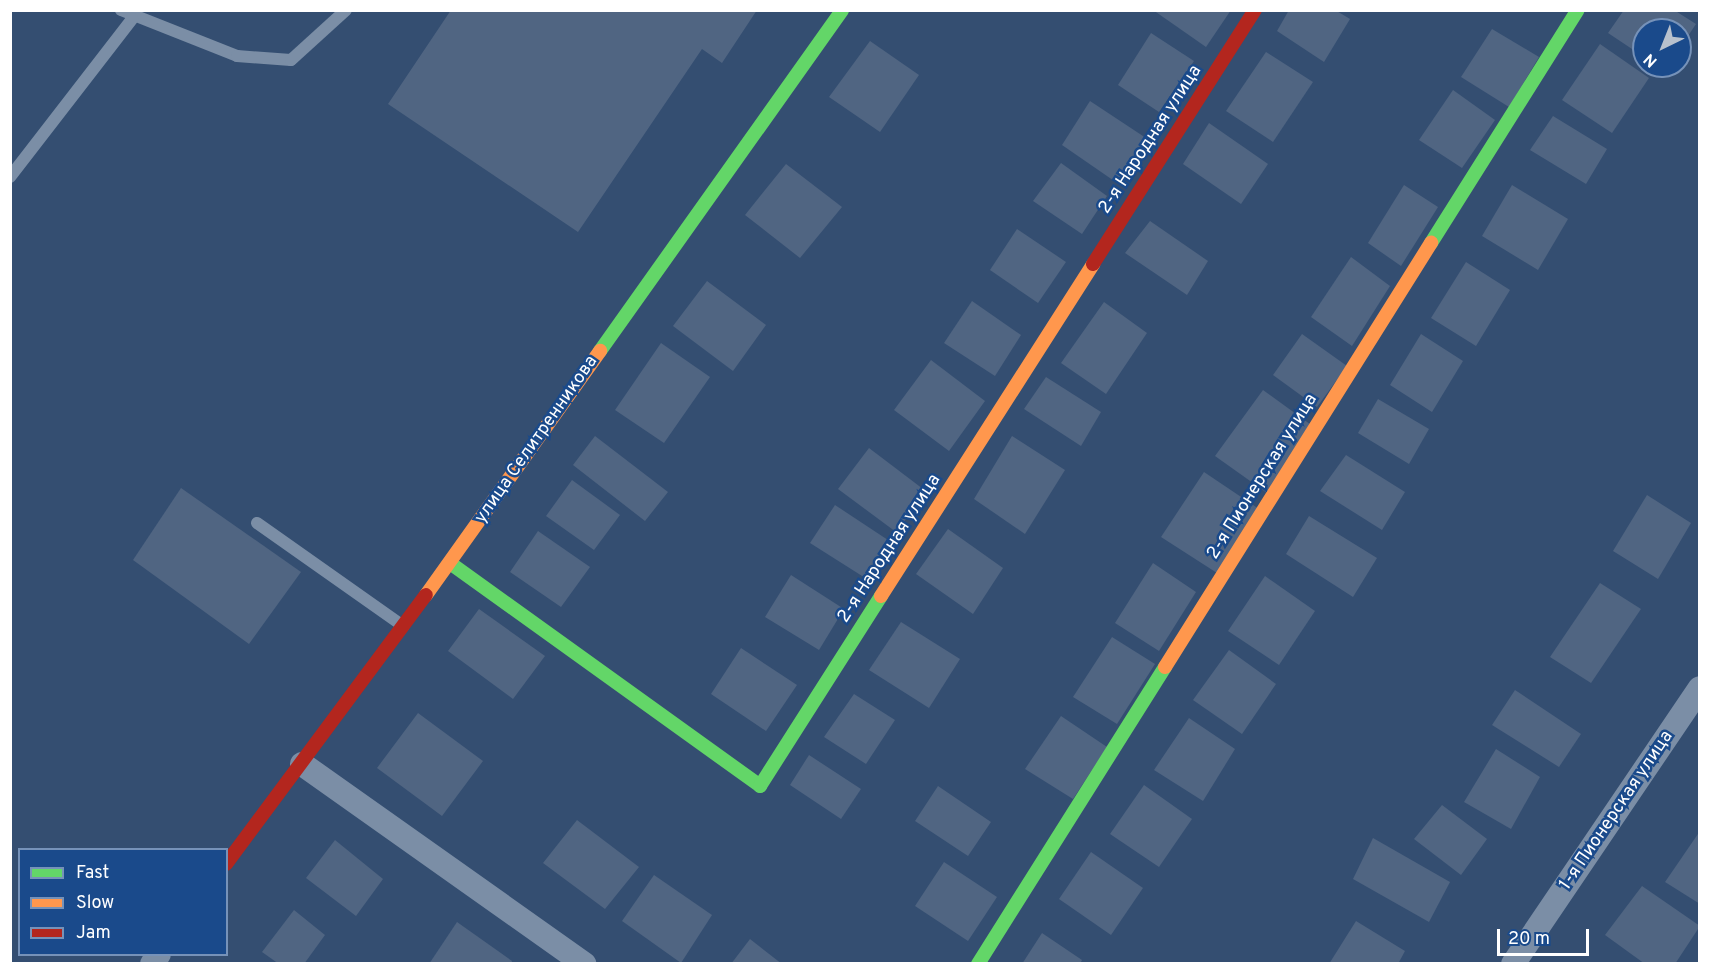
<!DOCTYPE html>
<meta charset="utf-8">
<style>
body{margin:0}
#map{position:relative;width:1710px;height:974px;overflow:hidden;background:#344e71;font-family:Overpass,sans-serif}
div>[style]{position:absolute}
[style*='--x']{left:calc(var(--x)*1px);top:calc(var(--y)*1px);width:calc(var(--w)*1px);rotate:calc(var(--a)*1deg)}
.building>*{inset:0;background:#506582}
.lane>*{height:12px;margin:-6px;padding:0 6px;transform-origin:6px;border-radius:6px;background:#7b8ea6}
.street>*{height:24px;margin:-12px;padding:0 12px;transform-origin:12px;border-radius:12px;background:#7b8ea6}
.fast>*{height:14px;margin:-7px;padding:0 7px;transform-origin:7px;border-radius:7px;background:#63d668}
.slow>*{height:14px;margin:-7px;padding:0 7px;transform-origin:7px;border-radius:7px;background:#ff974d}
.jam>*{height:14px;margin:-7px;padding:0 7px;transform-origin:7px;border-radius:7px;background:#b3261e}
span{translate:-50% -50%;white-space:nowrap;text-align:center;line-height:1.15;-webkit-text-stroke:5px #1a4a8b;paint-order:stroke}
.street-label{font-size:18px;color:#fff}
.frame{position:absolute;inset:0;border:12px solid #fff;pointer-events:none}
.legend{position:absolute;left:18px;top:848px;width:210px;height:108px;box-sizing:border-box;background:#1a4a8b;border:2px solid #7692b9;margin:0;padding:8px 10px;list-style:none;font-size:18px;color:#fff}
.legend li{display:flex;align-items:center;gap:12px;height:30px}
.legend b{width:30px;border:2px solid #7692b9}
.north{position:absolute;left:1632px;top:18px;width:60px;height:60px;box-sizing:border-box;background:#1a4a8b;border:2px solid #7692b9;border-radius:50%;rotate:223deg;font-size:16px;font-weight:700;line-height:24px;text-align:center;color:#fff}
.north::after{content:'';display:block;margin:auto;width:21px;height:27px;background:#b8c1cd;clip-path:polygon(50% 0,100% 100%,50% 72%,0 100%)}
.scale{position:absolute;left:1497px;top:929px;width:92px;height:27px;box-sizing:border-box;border:3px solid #fff;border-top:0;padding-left:8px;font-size:18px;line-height:21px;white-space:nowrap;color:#fff;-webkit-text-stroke:4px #1a4a8b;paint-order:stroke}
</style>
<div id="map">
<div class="building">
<div style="clip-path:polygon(451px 10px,757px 10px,722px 63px,702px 49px,578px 232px,388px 104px)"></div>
<div style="clip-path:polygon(1153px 10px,1231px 10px,1206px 47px)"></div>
<div style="clip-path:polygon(1289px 10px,1335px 10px,1350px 19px,1324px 62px,1277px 31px)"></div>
<div style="clip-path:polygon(1624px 10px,1674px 10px,1696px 24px,1680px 48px,1680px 30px,1644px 30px,1644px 57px,1608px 33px)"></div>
<div style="clip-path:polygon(1492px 29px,1539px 57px,1509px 107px,1461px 77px)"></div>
<div style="clip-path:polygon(1151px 33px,1194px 61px,1159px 112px,1118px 85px)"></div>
<div style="clip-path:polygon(870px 41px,919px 75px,880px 132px,829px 97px)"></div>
<div style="clip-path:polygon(1600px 44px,1649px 78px,1612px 133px,1562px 100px)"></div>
<div style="clip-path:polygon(1266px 52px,1313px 82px,1273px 142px,1226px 111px)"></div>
<div style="clip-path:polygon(1453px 90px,1495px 120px,1462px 168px,1419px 140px)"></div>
<div style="clip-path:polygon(1090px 101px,1149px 140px,1120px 185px,1062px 145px)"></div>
<div style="clip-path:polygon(1553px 116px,1607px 149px,1586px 184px,1530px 150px)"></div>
<div style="clip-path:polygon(1209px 123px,1268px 164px,1241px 204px,1183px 164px)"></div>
<div style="clip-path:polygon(1061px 163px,1107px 196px,1082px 234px,1033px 201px)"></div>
<div style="clip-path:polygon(786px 164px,842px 207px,800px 258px,745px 215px)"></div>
<div style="clip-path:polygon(1404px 185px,1438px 207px,1401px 266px,1368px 243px)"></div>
<div style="clip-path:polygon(1512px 185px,1568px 219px,1538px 270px,1482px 236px)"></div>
<div style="clip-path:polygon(1150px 221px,1208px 261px,1187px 295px,1125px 253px)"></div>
<div style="clip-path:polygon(1017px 229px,1066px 262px,1038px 303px,990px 270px)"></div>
<div style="clip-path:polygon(1351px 257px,1390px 286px,1352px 346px,1311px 317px)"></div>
<div style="clip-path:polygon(1466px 262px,1510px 290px,1476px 346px,1431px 318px)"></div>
<div style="clip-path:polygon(707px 281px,766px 325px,733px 371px,673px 326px)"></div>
<div style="clip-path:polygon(972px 301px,1021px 335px,995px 376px,944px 343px)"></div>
<div style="clip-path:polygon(1104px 302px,1147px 333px,1106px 394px,1061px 363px)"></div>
<div style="clip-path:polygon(1302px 334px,1347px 366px,1317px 407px,1273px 375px)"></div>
<div style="clip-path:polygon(1421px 334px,1463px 361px,1432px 412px,1390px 385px)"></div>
<div style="clip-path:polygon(661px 343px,710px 377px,664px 443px,615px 410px)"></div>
<div style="clip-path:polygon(931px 360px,985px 401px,949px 451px,894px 410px)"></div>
<div style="clip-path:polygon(1046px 377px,1101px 412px,1081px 446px,1024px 409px)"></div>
<div style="clip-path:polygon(1263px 390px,1314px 427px,1267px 493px,1215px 456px)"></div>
<div style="clip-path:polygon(1378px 399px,1429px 429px,1409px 464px,1358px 433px)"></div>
<div style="clip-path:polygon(595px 436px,668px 492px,645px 521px,573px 465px)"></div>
<div style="clip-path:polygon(1012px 436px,1065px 470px,1025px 534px,974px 499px)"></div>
<div style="clip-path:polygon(869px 448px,927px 492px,896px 532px,838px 489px)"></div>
<div style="clip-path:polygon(1346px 455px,1405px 492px,1382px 530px,1320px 491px)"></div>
<div style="clip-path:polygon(1204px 472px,1259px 509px,1217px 573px,1161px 537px)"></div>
<div style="clip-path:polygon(572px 480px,620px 515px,594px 550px,546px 516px)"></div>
<div style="clip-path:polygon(181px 488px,301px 572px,249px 644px,133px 560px)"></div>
<div style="clip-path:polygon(1647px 495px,1691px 523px,1658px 579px,1613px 551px)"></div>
<div style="clip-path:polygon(835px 505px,894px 544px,870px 581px,810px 543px)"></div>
<div style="clip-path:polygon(1309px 516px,1377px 558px,1353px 597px,1286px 554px)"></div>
<div style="clip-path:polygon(948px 529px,1003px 568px,973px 614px,916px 574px)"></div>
<div style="clip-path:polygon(538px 531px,590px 567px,561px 607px,510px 572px)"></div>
<div style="clip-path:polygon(1153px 563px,1196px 592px,1159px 651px,1115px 623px)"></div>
<div style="clip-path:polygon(791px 575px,844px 609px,819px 650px,765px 617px)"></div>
<div style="clip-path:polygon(1265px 576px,1315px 611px,1279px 665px,1228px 631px)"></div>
<div style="clip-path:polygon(1600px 583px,1641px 609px,1591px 683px,1550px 657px)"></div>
<div style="clip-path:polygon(479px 609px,545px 656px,513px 699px,448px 651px)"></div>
<div style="clip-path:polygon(901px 622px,960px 659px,929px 708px,869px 670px)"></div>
<div style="clip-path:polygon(1112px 637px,1155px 664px,1117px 724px,1073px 697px)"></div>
<div style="clip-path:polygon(741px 648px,797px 685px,766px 731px,711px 694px)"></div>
<div style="clip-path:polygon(1229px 650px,1276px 684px,1242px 734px,1193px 700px)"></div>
<div style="clip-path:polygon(1515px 690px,1581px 734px,1559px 767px,1492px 725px)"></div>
<div style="clip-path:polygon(854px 694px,895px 720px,866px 764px,824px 737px)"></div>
<div style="clip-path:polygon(418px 713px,483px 761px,442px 816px,377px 768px)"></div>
<div style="clip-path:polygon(1061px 716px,1107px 747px,1073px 799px,1025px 769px)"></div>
<div style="clip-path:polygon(1189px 718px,1235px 749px,1203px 801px,1154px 770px)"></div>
<div style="clip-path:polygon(1496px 749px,1540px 777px,1511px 829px,1464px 802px)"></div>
<div style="clip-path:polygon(809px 755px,861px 789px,841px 819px,790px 785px)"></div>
<div style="clip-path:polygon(1144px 785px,1192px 819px,1159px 867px,1110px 834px)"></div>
<div style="clip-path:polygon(938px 786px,991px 822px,968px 856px,915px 821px)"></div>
<div style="clip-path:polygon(1442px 805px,1487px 839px,1461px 875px,1414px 839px)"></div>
<div style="clip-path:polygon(577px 820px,639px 867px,605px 909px,543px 863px)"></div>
<div style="clip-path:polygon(1700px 831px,1700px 904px,1665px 882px)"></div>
<div style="clip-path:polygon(1373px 838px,1450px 882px,1429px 922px,1353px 879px)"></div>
<div style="clip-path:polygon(335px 840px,383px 879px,356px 916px,306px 878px)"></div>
<div style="clip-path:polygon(1091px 852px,1143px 888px,1111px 935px,1059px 899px)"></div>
<div style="clip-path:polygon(944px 862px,997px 897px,968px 941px,915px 906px)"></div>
<div style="clip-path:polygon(654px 875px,712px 915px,681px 963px,622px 921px)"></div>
<div style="clip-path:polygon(1642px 886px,1700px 926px,1675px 964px,1645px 964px,1605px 935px)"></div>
<div style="clip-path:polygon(294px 910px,325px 935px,304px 964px,279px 964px,262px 952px)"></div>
<div style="clip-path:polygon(1356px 921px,1405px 951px,1398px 964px,1329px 964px)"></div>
<div style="clip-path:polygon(457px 922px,512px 961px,511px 964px,429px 964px)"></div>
<div style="clip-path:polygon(1042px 933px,1082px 960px,1080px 964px,1022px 964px)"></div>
<div style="clip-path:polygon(750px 939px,782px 964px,731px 964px)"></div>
</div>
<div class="lane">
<div style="--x:121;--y:10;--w:125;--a:21.6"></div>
<div style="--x:237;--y:56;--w:54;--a:4.2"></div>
<div style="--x:291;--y:60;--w:74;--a:-42.3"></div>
<div style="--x:10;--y:177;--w:200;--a:-52.3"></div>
<div style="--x:257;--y:523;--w:179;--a:35.2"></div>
</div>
<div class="street">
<div style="--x:302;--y:764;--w:346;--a:35.3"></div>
<div style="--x:152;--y:964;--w:12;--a:-55"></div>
<div style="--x:1513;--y:964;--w:333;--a:-55.9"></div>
</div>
<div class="fast">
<div style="--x:1431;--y:243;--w:275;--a:-57.8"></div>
<div style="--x:600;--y:351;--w:418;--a:-54.6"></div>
<div style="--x:450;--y:563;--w:382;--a:35.7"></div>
<div style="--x:760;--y:786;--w:225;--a:-57.5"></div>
<div style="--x:978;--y:964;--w:351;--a:-57.8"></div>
</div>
<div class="slow">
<div style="--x:426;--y:595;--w:300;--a:-54.5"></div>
<div style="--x:881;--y:596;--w:394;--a:-57.4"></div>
<div style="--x:1165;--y:667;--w:501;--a:-57.9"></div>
</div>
<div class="jam">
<div style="--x:1093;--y:264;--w:301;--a:-57.5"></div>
<div style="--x:226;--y:864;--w:335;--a:-53.4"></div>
</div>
<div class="street-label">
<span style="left:1151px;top:140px;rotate:-57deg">2-я Народная улица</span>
<span style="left:537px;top:440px;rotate:-55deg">улица Селитренникова</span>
<span style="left:1263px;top:477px;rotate:-58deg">2-я Пионерская улица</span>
<span style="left:890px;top:549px;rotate:-57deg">2-я Народная улица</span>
<span style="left:1617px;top:811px;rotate:-56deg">1-я Пионерская улица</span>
</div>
<div class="frame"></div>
<ul class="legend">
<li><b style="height:8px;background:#63d668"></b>Fast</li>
<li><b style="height:8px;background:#ff974d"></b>Slow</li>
<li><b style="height:8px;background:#b3261e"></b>Jam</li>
</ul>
<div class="north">N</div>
<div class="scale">20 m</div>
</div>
